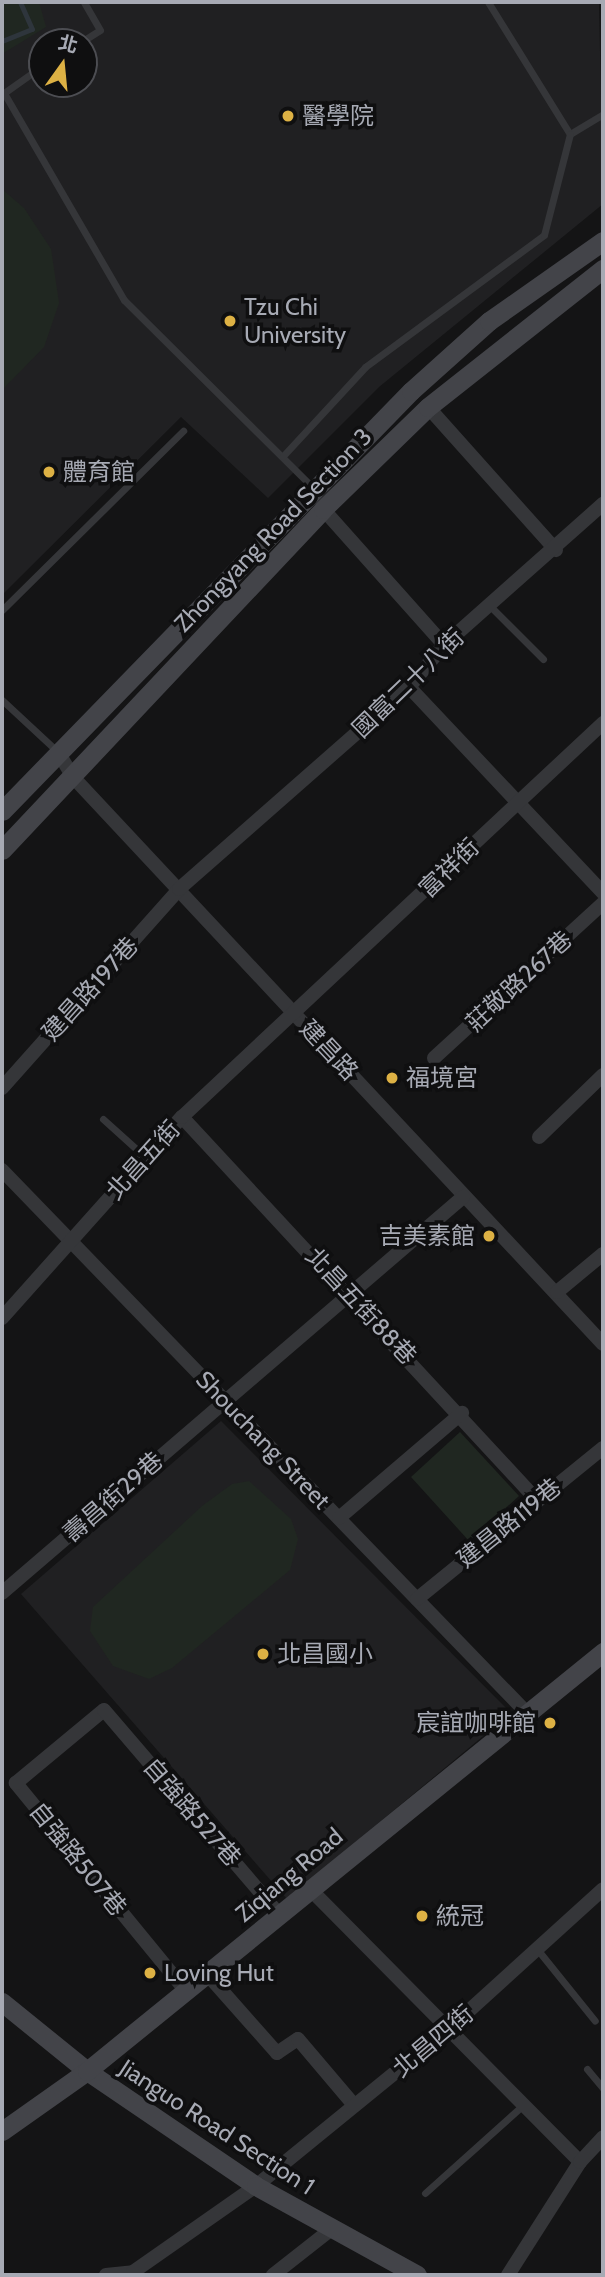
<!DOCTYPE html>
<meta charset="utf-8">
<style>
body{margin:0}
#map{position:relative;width:605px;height:2277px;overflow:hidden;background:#141415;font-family:Cabin,"Noto Sans TC",sans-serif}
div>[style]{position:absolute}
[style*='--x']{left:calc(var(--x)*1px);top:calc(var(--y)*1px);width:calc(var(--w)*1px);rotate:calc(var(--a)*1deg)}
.built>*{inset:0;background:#202022}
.green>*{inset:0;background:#202721}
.stream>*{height:5px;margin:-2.5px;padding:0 2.5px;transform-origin:2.5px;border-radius:2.5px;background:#2e353c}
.lane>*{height:7px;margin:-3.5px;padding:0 3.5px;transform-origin:3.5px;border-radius:3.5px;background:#353639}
.street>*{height:14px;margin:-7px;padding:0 7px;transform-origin:7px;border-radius:7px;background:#353639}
.secondary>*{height:19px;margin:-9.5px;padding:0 9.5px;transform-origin:9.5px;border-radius:9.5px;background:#434449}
.dots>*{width:19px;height:19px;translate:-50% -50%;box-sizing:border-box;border:4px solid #0f0f10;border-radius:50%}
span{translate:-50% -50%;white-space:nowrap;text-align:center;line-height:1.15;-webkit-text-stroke:7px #0f0f10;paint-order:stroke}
.poi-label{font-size:24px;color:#a7aab4}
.left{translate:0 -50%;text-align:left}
.right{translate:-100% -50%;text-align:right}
.street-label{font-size:24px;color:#a7aab4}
.frame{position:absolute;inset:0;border:4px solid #a7aab4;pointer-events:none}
.north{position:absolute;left:28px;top:28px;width:70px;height:70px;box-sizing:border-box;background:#0f0f10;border:2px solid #4c4d52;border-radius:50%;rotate:15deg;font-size:19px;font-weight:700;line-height:28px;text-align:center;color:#a7aab4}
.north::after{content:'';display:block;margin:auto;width:24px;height:32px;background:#ddb144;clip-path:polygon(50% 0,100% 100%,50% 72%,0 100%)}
</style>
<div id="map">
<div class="built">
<div style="clip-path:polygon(evenodd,2px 2px,599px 2px,603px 204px,379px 387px,268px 498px,181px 417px,2px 595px,2px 2px,42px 42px,84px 42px,84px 84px,42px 84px,42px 42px)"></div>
<div style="clip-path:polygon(221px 1421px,511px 1713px,287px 1899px,21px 1594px)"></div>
</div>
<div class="green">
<div style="clip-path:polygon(2px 2px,39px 2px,46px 27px,2px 54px)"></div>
<div style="clip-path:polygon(2px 189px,24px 208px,51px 249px,59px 303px,44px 347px,2px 390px)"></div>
<div style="clip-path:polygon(460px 1432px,519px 1496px,469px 1541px,411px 1477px)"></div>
<div style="clip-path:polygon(249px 1481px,291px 1519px,298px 1539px,290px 1570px,172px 1668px,149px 1679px,113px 1666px,90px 1631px,93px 1607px,202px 1506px,232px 1484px)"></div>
</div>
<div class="stream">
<div style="--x:2;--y:41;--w:32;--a:-22"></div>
<div style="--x:32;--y:29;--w:30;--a:-114"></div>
</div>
<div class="lane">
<div style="--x:488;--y:2;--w:155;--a:58.2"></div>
<div style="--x:570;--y:134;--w:39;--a:-31"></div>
<div style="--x:81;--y:42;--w:22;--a:-32"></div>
<div style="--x:100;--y:30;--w:32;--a:-120"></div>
<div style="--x:42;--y:66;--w:47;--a:144.6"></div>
<div style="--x:4;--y:93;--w:239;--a:59.9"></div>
<div style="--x:124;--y:300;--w:267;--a:44.8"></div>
<div style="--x:283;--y:456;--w:121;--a:-47.3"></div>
<div style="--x:365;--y:367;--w:222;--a:-36.4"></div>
<div style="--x:544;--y:235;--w:104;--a:-75.6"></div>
<div style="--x:490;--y:606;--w:75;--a:45"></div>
<div style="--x:2;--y:610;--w:255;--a:-44.7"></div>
<div style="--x:2;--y:700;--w:76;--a:42.9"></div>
<div style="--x:103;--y:1119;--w:57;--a:42.1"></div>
<div style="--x:537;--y:1949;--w:92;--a:51.1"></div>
<div style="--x:587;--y:2069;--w:25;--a:50"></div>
<div style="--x:425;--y:2193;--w:132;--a:-41.9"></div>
</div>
<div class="street">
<div style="--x:428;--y:407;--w:192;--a:48.2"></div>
<div style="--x:323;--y:509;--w:182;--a:48.3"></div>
<div style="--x:409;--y:687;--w:283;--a:46.7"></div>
<div style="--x:58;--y:752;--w:29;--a:59"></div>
<div style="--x:73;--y:777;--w:776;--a:46.93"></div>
<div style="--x:434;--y:1058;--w:229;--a:-42.5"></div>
<div style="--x:2;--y:1088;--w:266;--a:-48.3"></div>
<div style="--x:179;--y:889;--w:306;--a:-41.3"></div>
<div style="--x:409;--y:687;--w:55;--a:-50.2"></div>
<div style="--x:444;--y:645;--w:213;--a:-41.6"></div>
<div style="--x:182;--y:1117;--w:521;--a:47.18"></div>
<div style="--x:539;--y:1137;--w:89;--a:-44.1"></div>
<div style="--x:2;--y:1170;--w:751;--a:45.97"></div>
<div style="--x:557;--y:1292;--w:60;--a:-39.6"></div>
<div style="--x:2;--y:1318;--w:270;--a:-48.2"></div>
<div style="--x:182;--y:1117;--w:577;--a:-43.1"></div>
<div style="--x:339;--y:1518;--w:162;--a:-40.5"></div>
<div style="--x:2;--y:1593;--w:608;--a:-40.66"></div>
<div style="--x:417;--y:1599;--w:240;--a:-39.1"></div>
<div style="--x:310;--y:1889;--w:384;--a:45.3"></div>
<div style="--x:208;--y:1975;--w:104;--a:48.5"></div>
<div style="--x:277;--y:2053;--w:25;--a:-34"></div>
<div style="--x:298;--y:2039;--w:87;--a:49.7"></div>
<div style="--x:186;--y:1991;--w:269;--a:-129.3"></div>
<div style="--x:16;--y:1783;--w:114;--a:-39.7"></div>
<div style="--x:104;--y:1710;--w:270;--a:49.4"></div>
<div style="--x:106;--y:2275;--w:27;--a:-6"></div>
<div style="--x:133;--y:2272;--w:150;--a:-35"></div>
<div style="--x:256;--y:2186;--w:252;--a:-39.2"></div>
<div style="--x:451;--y:2027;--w:205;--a:-42.2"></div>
<div style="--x:273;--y:2275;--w:76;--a:-38.1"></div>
<div style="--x:508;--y:2275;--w:134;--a:-57.5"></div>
<div style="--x:580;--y:2162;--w:34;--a:-47"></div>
</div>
<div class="secondary">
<div style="--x:2;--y:811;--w:586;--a:-45.76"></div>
<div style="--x:411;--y:391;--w:105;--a:-41.9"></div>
<div style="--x:489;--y:321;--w:139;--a:-35.1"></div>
<div style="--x:2;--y:850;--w:468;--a:-46.7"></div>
<div style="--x:323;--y:509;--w:146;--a:-44.2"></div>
<div style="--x:428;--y:407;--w:223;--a:-38.3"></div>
<div style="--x:2;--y:2002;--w:109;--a:39.1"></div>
<div style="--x:87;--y:2071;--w:204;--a:34.2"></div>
<div style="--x:256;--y:2186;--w:184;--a:28.9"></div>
<div style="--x:2;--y:2131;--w:104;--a:-35.2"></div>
<div style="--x:87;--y:2071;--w:665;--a:-39.08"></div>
</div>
<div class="dots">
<div style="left:288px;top:116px;background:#ddb144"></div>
<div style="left:230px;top:321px;background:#ddb144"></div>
<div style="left:49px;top:472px;background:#ddb144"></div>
<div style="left:392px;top:1078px;background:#ddb144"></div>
<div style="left:489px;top:1236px;background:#ddb144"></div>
<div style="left:263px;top:1654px;background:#ddb144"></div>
<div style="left:550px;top:1723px;background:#ddb144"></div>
<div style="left:422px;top:1916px;background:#ddb144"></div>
<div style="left:150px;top:1973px;background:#ddb144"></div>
</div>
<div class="poi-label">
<span class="left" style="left:302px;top:116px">醫學院</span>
<span class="left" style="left:244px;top:321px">Tzu Chi<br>University</span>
<span class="left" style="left:63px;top:472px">體育館</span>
<span class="left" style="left:406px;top:1078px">福境宮</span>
<span class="right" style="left:475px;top:1236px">吉美素館</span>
<span class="left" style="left:277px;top:1654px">北昌國小</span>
<span class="right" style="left:536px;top:1723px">宸誼咖啡館</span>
<span class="left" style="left:436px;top:1916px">統冠</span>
<span class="left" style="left:164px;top:1973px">Loving Hut</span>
</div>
<div class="street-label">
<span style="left:273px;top:530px;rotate:-46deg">Zhongyang Road Section 3</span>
<span style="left:408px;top:683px;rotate:-44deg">國富二十八街</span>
<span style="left:449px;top:868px;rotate:-44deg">富祥街</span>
<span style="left:519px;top:981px;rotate:-43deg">莊敬路267巷</span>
<span style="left:90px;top:989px;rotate:-48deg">建昌路197巷</span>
<span style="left:329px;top:1050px;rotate:47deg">建昌路</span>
<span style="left:143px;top:1160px;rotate:-48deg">北昌五街</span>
<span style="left:361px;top:1306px;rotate:47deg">北昌五街88巷</span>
<span style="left:263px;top:1440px;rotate:46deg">Shouchang Street</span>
<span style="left:113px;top:1497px;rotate:-41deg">壽昌街29巷</span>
<span style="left:509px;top:1523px;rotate:-39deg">建昌路119巷</span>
<span style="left:192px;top:1812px;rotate:49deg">自強路527巷</span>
<span style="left:78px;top:1859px;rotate:51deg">自強路507巷</span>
<span style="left:289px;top:1875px;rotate:-40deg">Ziqiang Road</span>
<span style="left:433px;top:2041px;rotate:-40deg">北昌四街</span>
<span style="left:217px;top:2127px;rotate:33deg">Jianguo Road Section 1</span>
</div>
<div class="frame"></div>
<div class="north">北</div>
</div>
